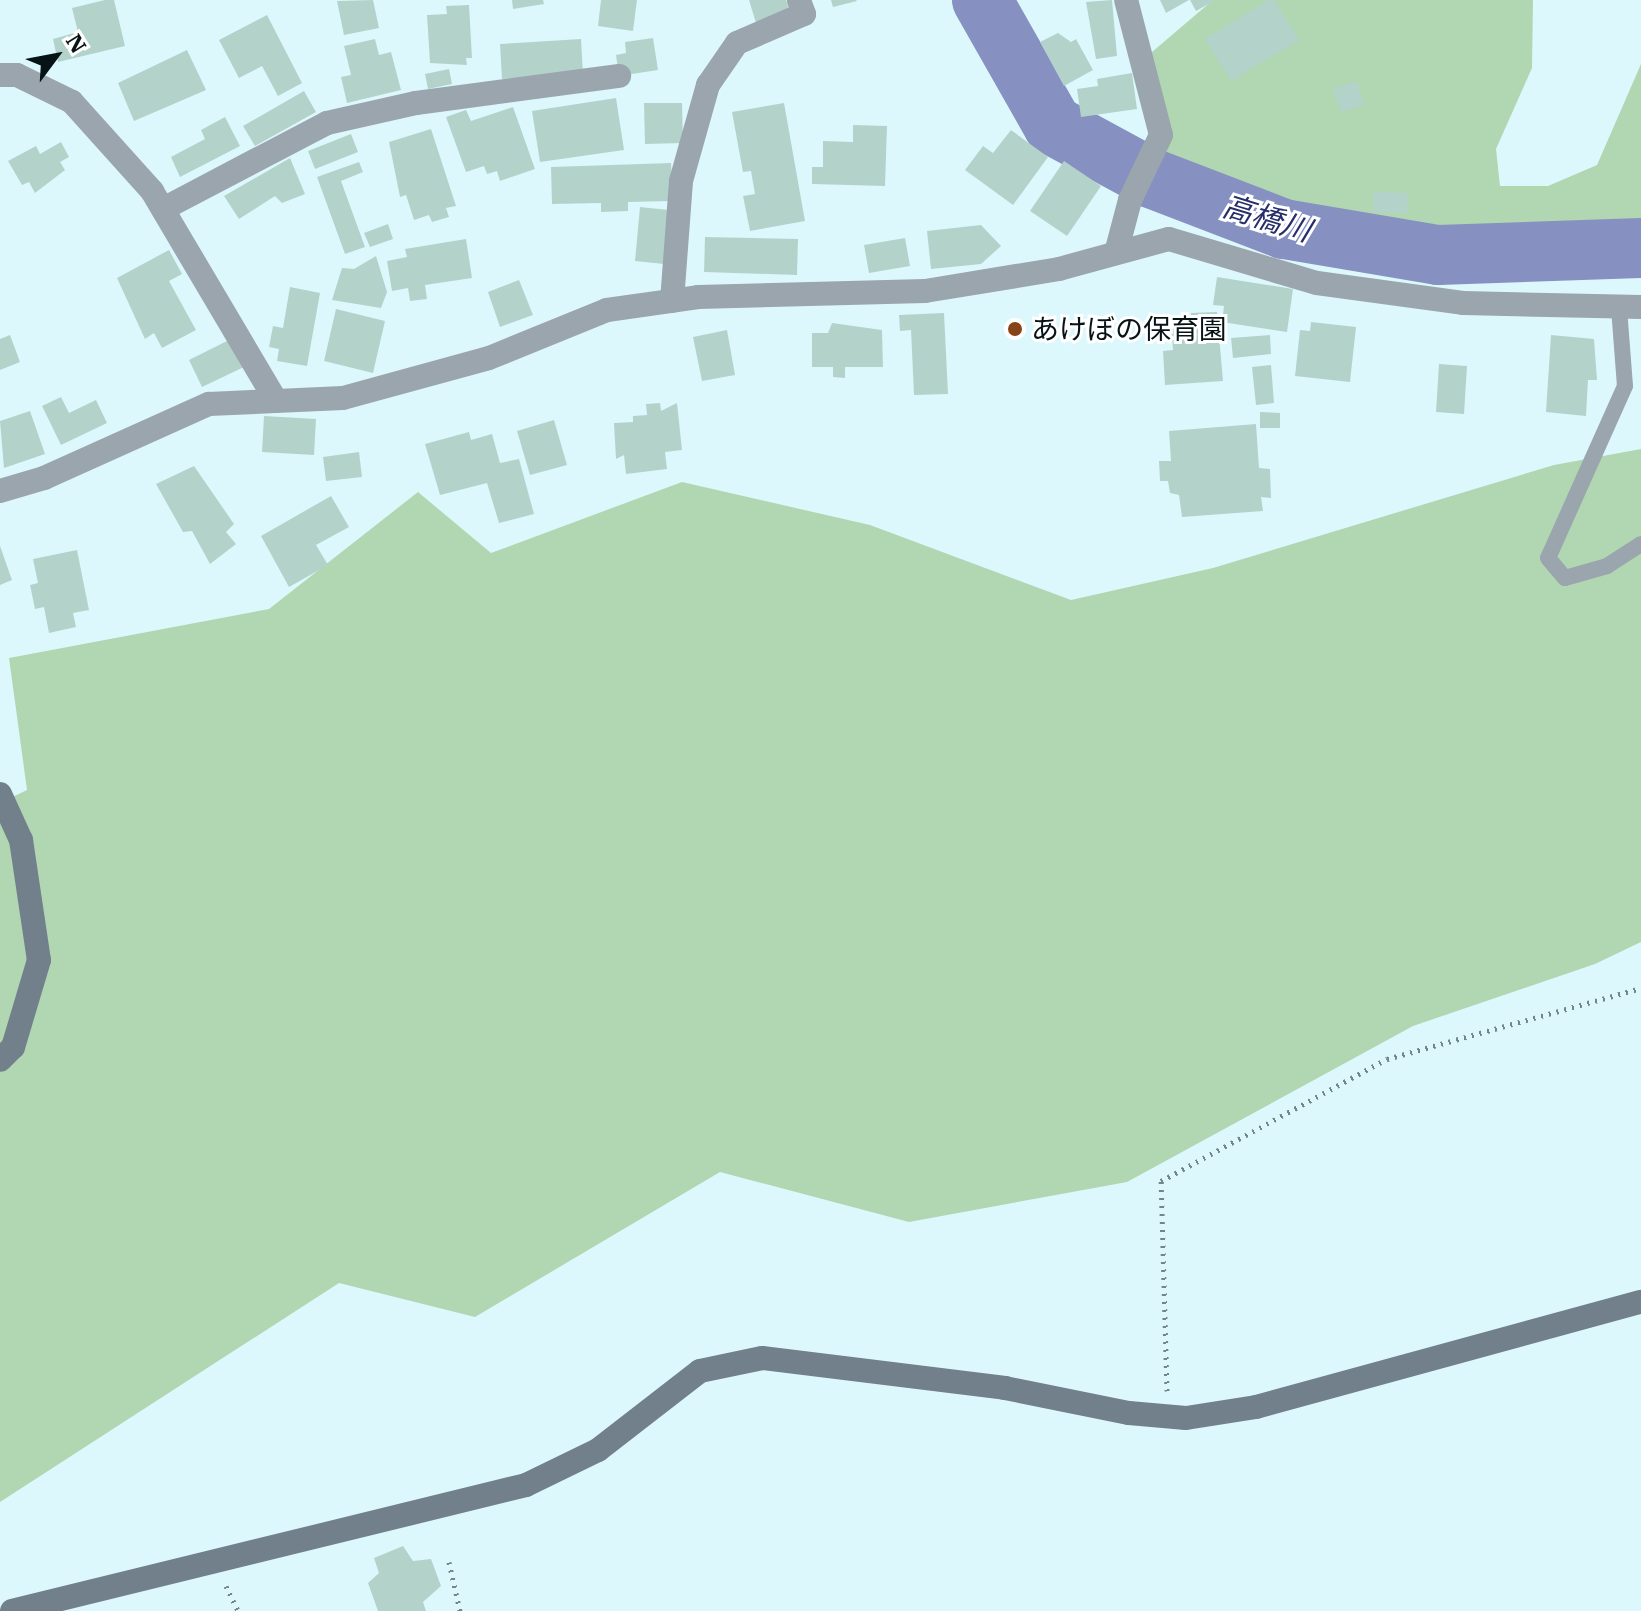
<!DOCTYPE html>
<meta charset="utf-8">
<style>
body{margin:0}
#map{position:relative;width:1641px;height:1611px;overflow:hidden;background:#ddf8fd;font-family:"IBM Plex Serif","Noto Sans JP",serif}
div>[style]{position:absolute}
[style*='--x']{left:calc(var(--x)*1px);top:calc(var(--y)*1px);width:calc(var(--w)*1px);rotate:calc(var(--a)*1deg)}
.green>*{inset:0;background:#b1d7b2}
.river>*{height:60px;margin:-30px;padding:0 30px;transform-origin:30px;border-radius:30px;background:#8691c1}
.building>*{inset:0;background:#b3d3ca}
.path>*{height:5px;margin-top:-2.5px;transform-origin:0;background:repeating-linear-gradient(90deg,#728689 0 2px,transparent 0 8px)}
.lane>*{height:16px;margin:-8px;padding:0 8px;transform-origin:8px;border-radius:8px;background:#9ba5ad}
.street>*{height:24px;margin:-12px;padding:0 12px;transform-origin:12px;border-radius:12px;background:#9ba5ad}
.secondary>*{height:24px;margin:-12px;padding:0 12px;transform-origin:12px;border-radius:12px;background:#72808c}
.dots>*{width:22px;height:22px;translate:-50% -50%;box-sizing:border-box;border:4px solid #fff;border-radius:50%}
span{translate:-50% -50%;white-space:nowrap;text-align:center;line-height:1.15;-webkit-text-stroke:6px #fff;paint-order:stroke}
.poi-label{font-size:28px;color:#071315}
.left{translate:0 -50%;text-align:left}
.water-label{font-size:30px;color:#272e69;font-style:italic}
.north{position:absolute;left:16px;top:16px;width:80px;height:80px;-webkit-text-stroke:6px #fff;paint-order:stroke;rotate:58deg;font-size:22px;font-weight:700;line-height:32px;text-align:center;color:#071315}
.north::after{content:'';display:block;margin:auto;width:28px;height:36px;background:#071315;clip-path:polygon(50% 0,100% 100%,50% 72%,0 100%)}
</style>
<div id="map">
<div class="green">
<div style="clip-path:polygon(1213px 0,1533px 0,1532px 68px,1496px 149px,1500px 186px,1548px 186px,1597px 165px,1641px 64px,1641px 245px,1519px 265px,1322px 253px,1172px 214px,1160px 181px,1152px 52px)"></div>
<div style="clip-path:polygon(1641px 449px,1641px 942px,1595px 964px,1413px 1026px,1127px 1182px,909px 1222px,720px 1172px,475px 1317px,339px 1283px,0 1502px,0 803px,27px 790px,9px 658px,269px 609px,418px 492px,491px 553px,682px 482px,870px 525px,1071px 600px,1213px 568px,1554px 465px)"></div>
</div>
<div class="river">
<div style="--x:982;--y:0;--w:144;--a:60.4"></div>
<div style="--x:1053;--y:125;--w:111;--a:28.4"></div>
<div style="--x:1151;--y:178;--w:142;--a:21"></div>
<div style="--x:1284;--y:229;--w:156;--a:9.6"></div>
<div style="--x:1438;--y:255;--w:203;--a:-2"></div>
</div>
<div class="building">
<div style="clip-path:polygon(105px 0,114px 0,125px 46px,58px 62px,53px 39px,78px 32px,72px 8px)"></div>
<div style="clip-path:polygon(373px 0,379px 28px,344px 35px,337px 1px)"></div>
<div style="clip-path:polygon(512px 0,543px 0,544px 4px,513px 9px)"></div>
<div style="clip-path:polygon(601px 0,637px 0,633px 31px,598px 26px)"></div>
<div style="clip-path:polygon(749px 0,786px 0,790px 12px,756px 23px)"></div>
<div style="clip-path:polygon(831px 0,856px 0,857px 1px,833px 7px)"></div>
<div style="clip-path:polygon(1112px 0,1117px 56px,1096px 59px,1086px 2px)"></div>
<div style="clip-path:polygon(1160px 0,1189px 0,1166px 13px)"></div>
<div style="clip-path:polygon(1190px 0,1216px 0,1196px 11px)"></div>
<div style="clip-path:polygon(1268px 0,1274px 0,1299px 40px,1231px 81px,1205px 39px)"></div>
<div style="clip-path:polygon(469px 5px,472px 58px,466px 58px,467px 65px,430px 63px,427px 15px,447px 14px,446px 6px)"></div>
<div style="clip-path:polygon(267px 15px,302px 83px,278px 96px,262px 66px,239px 78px,219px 40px)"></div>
<div style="clip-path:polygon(1058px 33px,1071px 42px,1076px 39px,1093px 70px,1064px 86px,1040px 42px)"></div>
<div style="clip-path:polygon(653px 38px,658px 70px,619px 76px,616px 55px,626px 53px,625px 42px)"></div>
<div style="clip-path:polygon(375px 39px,379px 55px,391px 52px,401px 90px,347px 103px,341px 77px,351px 75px,344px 46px)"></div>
<div style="clip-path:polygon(581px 39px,583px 75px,502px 79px,500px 44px)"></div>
<div style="clip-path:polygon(187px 50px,206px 90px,134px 121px,118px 83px)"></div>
<div style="clip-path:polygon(449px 69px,452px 84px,428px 89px,425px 74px)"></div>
<div style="clip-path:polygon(1132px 73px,1137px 109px,1081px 117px,1077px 89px,1098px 86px,1097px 79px)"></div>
<div style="clip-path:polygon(1357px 81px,1364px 105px,1341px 112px,1333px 89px)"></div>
<div style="clip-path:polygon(304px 91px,316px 112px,255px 146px,243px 126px)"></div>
<div style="clip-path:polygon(616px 98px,624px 150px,540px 162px,532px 111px)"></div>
<div style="clip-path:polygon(644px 103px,682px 103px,683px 143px,645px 144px)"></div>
<div style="clip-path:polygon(784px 103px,805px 221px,750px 231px,743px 196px,755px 194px,751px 171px,743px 172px,732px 112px)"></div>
<div style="clip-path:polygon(513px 107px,535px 169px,500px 181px,497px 171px,487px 174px,484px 166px,466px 172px,446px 117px,466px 110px,471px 121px)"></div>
<div style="clip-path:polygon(225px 117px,240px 146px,180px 177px,171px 157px,205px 139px,201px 130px)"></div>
<div style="clip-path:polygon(853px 125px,887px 126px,885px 186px,812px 184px,812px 167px,823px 167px,823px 141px,853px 142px)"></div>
<div style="clip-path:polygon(431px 129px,456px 206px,446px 208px,449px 217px,432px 222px,429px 215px,414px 220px,406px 195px,400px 197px,389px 142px)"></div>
<div style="clip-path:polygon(1011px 130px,1048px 157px,1013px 205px,965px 170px,983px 146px,993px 153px)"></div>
<div style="clip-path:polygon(351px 134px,358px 152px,315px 169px,308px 151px)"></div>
<div style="clip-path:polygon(61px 142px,69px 157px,60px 162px,65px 170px,35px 193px,29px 182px,22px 185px,8px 161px,36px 146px,40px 154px)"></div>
<div style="clip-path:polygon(290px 158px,305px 194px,282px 203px,275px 196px,239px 219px,224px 196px)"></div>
<div style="clip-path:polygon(1064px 161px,1101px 186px,1067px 236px,1030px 211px)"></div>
<div style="clip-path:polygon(359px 162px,363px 172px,341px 181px,365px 247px,345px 254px,317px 177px)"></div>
<div style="clip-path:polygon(671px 163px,673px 201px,628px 202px,628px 211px,601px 212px,601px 203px,552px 204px,551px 167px)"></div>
<div style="clip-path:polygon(1374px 192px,1408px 193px,1407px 213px,1373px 212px)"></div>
<div style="clip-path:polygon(640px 207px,669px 210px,664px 264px,635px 261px)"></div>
<div style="clip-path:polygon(388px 224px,393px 239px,370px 247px,364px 233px)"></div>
<div style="clip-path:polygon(981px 225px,1001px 246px,981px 264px,931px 269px,927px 231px)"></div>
<div style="clip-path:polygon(705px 237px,798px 239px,797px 275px,704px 272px)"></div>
<div style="clip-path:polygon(905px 238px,910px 266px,869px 273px,864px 245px)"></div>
<div style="clip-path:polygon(466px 239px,472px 278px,425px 285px,427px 299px,410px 301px,408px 288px,392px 291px,387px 261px,407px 257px,405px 249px)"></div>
<div style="clip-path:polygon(169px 250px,182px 274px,169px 281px,196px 330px,162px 348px,154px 333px,145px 339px,117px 278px)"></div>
<div style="clip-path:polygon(376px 256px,387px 292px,381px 308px,332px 300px,342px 268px,354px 269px)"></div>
<div style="clip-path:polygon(1217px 277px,1293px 289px,1287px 332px,1222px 322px,1224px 306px,1213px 305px)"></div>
<div style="clip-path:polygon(519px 280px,533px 315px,500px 327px,488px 292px)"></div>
<div style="clip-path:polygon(290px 287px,320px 293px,307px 366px,277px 361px,279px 349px,269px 347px,273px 326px,283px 328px)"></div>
<div style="clip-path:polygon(336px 309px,385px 321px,373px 373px,324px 361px)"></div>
<div style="clip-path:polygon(1217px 312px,1223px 381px,1165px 385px,1163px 351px,1173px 350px,1171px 325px,1191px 323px,1191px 313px)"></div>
<div style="clip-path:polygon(944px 313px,948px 394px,914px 395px,911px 330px,900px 331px,899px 315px)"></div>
<div style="clip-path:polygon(1311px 322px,1356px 327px,1350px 382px,1295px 376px,1300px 330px,1310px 331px)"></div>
<div style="clip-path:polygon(832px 323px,882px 330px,883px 367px,845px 367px,845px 378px,833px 377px,833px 367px,812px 367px,812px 333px,828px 333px)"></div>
<div style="clip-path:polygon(727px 330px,735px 375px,702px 381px,693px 337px)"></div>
<div style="clip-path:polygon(10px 335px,20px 362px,0 370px,0 339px)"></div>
<div style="clip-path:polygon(1270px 335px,1271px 354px,1233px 358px,1231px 338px)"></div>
<div style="clip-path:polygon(1551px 335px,1594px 339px,1597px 380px,1588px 380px,1586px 416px,1546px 412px)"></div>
<div style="clip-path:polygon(231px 339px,244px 367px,202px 387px,189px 360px)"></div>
<div style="clip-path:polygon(1439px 364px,1467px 366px,1464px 414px,1436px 412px)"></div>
<div style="clip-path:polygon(1271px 365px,1274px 403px,1256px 405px,1252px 367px)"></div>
<div style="clip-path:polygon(61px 397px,69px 413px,96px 400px,107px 423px,61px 445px,42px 406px)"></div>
<div style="clip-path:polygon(660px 403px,661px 411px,677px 403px,682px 450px,665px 452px,667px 469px,626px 474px,624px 455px,616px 459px,614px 423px,633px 422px,633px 416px,647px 415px,646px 404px)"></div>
<div style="clip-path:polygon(30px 411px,45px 454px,4px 468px,0 421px)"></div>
<div style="clip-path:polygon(1260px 412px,1280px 413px,1280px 428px,1260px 428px)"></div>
<div style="clip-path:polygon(264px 416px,316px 419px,314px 455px,262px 452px)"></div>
<div style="clip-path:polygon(554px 420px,567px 465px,530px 475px,517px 431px)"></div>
<div style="clip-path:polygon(1256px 424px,1259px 468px,1270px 469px,1271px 498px,1261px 497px,1263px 511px,1182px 517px,1179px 495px,1170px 493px,1168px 481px,1160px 481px,1159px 461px,1171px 461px,1169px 431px)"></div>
<div style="clip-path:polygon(469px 432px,471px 440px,492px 434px,500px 463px,519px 459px,534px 514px,499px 523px,487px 483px,440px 495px,425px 444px)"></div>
<div style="clip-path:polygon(359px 452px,362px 477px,326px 481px,323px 457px)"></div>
<div style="clip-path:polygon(194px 466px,234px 524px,226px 532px,236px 544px,210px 564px,192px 531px,183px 532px,156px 484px)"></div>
<div style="clip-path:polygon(331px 496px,349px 527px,316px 545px,328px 565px,289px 587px,261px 536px)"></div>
<div style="clip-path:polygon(0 546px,12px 580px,0 585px)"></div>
<div style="clip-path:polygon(77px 550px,89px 610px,73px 613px,76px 627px,49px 633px,44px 607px,35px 609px,30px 585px,38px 583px,33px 559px)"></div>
<div style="clip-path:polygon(403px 1546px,413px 1561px,431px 1559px,441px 1586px,423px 1602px,426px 1611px,378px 1611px,368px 1583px,379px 1573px,374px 1558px)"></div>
</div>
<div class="path">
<div style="--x:1167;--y:1391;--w:210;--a:-91.6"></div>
<div style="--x:1161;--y:1181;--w:257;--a:-28.4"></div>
<div style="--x:1387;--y:1059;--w:264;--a:-15.6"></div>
<div style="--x:449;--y:1562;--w:50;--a:77.3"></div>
<div style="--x:226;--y:1586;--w:28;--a:64"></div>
</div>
<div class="lane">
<div style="--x:1619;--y:308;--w:78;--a:85.6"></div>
<div style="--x:1625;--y:386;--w:188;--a:114.1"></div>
<div style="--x:1548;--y:558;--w:26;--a:50"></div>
<div style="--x:1565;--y:578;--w:44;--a:-15.9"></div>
<div style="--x:1607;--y:566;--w:40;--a:-32.9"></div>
</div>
<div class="street">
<div style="--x:0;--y:75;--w:17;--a:0"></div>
<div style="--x:17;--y:75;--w:61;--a:26.1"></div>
<div style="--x:72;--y:102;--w:120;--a:48"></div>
<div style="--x:152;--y:191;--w:244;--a:59.4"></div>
<div style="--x:163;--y:209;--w:185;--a:-27.7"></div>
<div style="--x:327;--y:123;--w:91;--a:-12.7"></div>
<div style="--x:416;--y:103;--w:205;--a:-7.6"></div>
<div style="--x:1116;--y:253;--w:55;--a:-75.2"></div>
<div style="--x:1130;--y:200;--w:72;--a:-64.5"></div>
<div style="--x:1161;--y:135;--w:139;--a:-104.5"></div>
<div style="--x:672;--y:301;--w:120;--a:-85.7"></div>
<div style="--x:681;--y:181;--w:100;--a:-74.3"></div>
<div style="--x:708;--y:85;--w:51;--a:-55.4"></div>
<div style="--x:737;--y:43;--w:73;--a:-23.4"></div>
<div style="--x:804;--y:14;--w:15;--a:-110"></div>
<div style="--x:0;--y:491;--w:46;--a:-16.5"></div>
<div style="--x:44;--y:478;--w:181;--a:-24.2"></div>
<div style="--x:209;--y:404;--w:134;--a:-2.6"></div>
<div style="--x:343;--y:398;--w:151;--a:-15.3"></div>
<div style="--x:489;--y:358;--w:127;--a:-22.1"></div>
<div style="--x:607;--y:310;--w:92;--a:-8.1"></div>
<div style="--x:698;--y:297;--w:227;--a:-1.5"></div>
<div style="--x:925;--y:291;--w:136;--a:-9.3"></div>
<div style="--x:1059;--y:269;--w:114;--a:-15.3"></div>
<div style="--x:1169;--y:239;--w:154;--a:16.6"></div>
<div style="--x:1317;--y:283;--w:147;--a:7.8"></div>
<div style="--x:1463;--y:303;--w:178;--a:1.3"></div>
</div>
<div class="secondary">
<div style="--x:0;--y:794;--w:51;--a:65.5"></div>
<div style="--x:21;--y:840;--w:121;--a:81.5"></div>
<div style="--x:39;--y:960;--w:91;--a:106.6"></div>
<div style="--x:13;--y:1047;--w:18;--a:135"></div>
<div style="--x:12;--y:1611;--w:529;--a:-13.77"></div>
<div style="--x:526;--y:1485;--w:80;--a:-25.9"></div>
<div style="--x:598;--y:1450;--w:129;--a:-37.8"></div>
<div style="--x:700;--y:1371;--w:63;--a:-11.8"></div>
<div style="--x:762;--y:1358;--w:245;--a:7"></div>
<div style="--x:1005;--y:1388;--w:126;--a:11.4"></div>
<div style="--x:1129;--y:1413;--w:57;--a:5"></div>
<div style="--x:1186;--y:1418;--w:71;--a:-8.9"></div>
<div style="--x:1256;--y:1407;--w:399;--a:-15.3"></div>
</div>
<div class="dots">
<div style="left:1015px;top:329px;background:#884419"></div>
</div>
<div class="poi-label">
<span class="left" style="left:1031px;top:329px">あけぼの保育園</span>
</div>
<div class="water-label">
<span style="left:1267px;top:218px;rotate:17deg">高橋川</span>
</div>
<div class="north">N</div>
</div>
